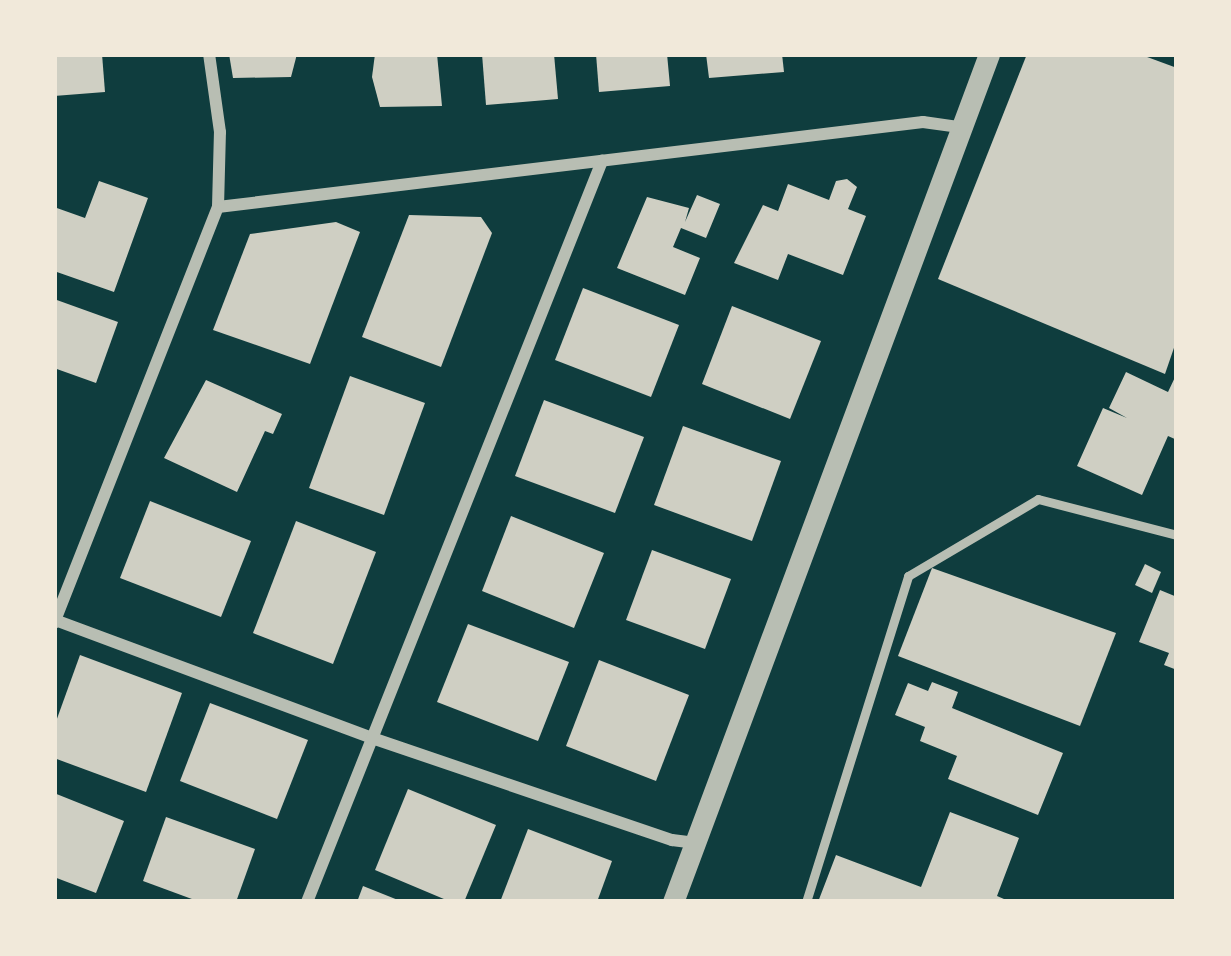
<!DOCTYPE html>
<style>
body{margin:0}
#map{position:relative;width:1231px;height:956px;overflow:hidden;background:#0f3d3e;font-family:Poppins,sans-serif}
div>[style]{position:absolute}
[style*='--x']{left:calc(var(--x)*1px);top:calc(var(--y)*1px);width:calc(var(--w)*1px);rotate:calc(var(--a)*1deg)}
.building>*{inset:0;background:#cfcfc3}
.service>*{height:9px;margin:-4.5px;padding:0 4.5px;transform-origin:4.5px;border-radius:4.5px;background:#b8beb3}
.minor>*{height:12px;margin:-6px;padding:0 6px;transform-origin:6px;border-radius:6px;background:#b8beb3}
.tertiary>*{height:21px;margin:-10.5px;padding:0 10.5px;transform-origin:10.5px;border-radius:10.5px;background:#b8beb3}
span{translate:-50% -50%;white-space:nowrap;text-align:center;line-height:1.15;-webkit-text-stroke:12px #f1e9da;paint-order:stroke}
.frame{position:absolute;inset:0;border:57px solid #f1e9da;pointer-events:none}
</style>
<div id="map">
<div class="building">
<div style="clip-path:polygon(54px 54px,102px 54px,105px 92px,54px 96px)"></div>
<div style="clip-path:polygon(229px 54px,297px 54px,291px 77px,233px 78px)"></div>
<div style="clip-path:polygon(375px 54px,437px 54px,442px 106px,380px 107px,372px 77px)"></div>
<div style="clip-path:polygon(482px 54px,554px 54px,558px 99px,486px 105px)"></div>
<div style="clip-path:polygon(596px 54px,667px 54px,670px 86px,599px 92px)"></div>
<div style="clip-path:polygon(706px 54px,782px 54px,784px 72px,709px 78px)"></div>
<div style="clip-path:polygon(1027px 54px,1139px 54px,1177px 68px,1177px 339px,1165px 374px,938px 279px)"></div>
<div style="clip-path:polygon(847px 179px,857px 187px,848px 209px,866px 216px,843px 275px,788px 254px,778px 280px,734px 263px,763px 205px,778px 211px,788px 184px,829px 200px,836px 181px)"></div>
<div style="clip-path:polygon(99px 181px,148px 198px,114px 292px,54px 271px,54px 207px,85px 218px)"></div>
<div style="clip-path:polygon(697px 195px,720px 204px,706px 238px,681px 228px,673px 247px,700px 258px,685px 295px,617px 268px,647px 197px,689px 208px,685px 222px)"></div>
<div style="clip-path:polygon(409px 215px,481px 217px,492px 233px,441px 367px,362px 337px)"></div>
<div style="clip-path:polygon(336px 222px,360px 232px,310px 364px,213px 330px,250px 234px)"></div>
<div style="clip-path:polygon(583px 288px,679px 325px,651px 397px,555px 360px)"></div>
<div style="clip-path:polygon(54px 299px,118px 322px,96px 383px,54px 368px)"></div>
<div style="clip-path:polygon(732px 306px,821px 341px,790px 419px,702px 384px)"></div>
<div style="clip-path:polygon(1126px 372px,1168px 392px,1177px 373px,1177px 440px,1168px 436px,1142px 495px,1077px 466px,1103px 408px,1127px 418px,1109px 408px)"></div>
<div style="clip-path:polygon(350px 376px,425px 403px,384px 515px,309px 488px)"></div>
<div style="clip-path:polygon(206px 380px,282px 414px,273px 434px,265px 431px,237px 492px,164px 458px)"></div>
<div style="clip-path:polygon(544px 400px,644px 437px,615px 513px,515px 476px)"></div>
<div style="clip-path:polygon(683px 426px,781px 461px,752px 541px,654px 505px)"></div>
<div style="clip-path:polygon(150px 501px,251px 541px,221px 617px,120px 578px)"></div>
<div style="clip-path:polygon(511px 516px,604px 553px,574px 628px,482px 591px)"></div>
<div style="clip-path:polygon(296px 521px,376px 552px,333px 664px,253px 633px)"></div>
<div style="clip-path:polygon(652px 550px,731px 579px,705px 649px,626px 620px)"></div>
<div style="clip-path:polygon(1145px 564px,1161px 572px,1152px 593px,1135px 585px)"></div>
<div style="clip-path:polygon(932px 568px,1116px 633px,1080px 726px,898px 656px)"></div>
<div style="clip-path:polygon(1160px 590px,1177px 597px,1177px 670px,1164px 665px,1169px 653px,1139px 642px)"></div>
<div style="clip-path:polygon(468px 624px,569px 662px,538px 741px,437px 702px)"></div>
<div style="clip-path:polygon(80px 655px,182px 693px,146px 792px,54px 758px,54px 727px)"></div>
<div style="clip-path:polygon(599px 660px,689px 695px,656px 781px,566px 746px)"></div>
<div style="clip-path:polygon(932px 682px,958px 692px,952px 708px,1063px 753px,1038px 815px,948px 779px,957px 756px,920px 741px,925px 727px,895px 715px,908px 683px,928px 691px)"></div>
<div style="clip-path:polygon(210px 703px,308px 740px,277px 819px,180px 781px)"></div>
<div style="clip-path:polygon(408px 789px,496px 825px,464px 902px,451px 902px,375px 870px)"></div>
<div style="clip-path:polygon(54px 793px,124px 821px,96px 893px,54px 877px)"></div>
<div style="clip-path:polygon(950px 812px,1019px 838px,997px 896px,1011px 902px,818px 902px,836px 855px,921px 887px)"></div>
<div style="clip-path:polygon(166px 817px,255px 849px,236px 902px,200px 902px,143px 881px)"></div>
<div style="clip-path:polygon(528px 829px,612px 861px,597px 902px,500px 902px)"></div>
<div style="clip-path:polygon(363px 886px,403px 902px,357px 902px)"></div>
</div>
<div class="service">
<div style="--x:806;--y:902;--w:342;--a:-72.6"></div>
<div style="--x:908;--y:576;--w:151;--a:-30.6"></div>
<div style="--x:1038;--y:499;--w:144;--a:14.5"></div>
</div>
<div class="minor">
<div style="--x:218;--y:207;--w:710;--a:-6.87"></div>
<div style="--x:923;--y:122;--w:37;--a:8"></div>
<div style="--x:55;--y:620;--w:338;--a:20.4"></div>
<div style="--x:372;--y:738;--w:317;--a:18.8"></div>
<div style="--x:672;--y:840;--w:24;--a:7"></div>
<div style="--x:54;--y:623;--w:447;--a:-68.5"></div>
<div style="--x:218;--y:207;--w:75;--a:-88.5"></div>
<div style="--x:220;--y:132;--w:79;--a:-98"></div>
<div style="--x:307;--y:902;--w:798;--a:-68.29"></div>
</div>
<div class="tertiary">
<div style="--x:673;--y:902;--w:905;--a:-69.56"></div>
</div>
<div class="frame"></div>
</div>
